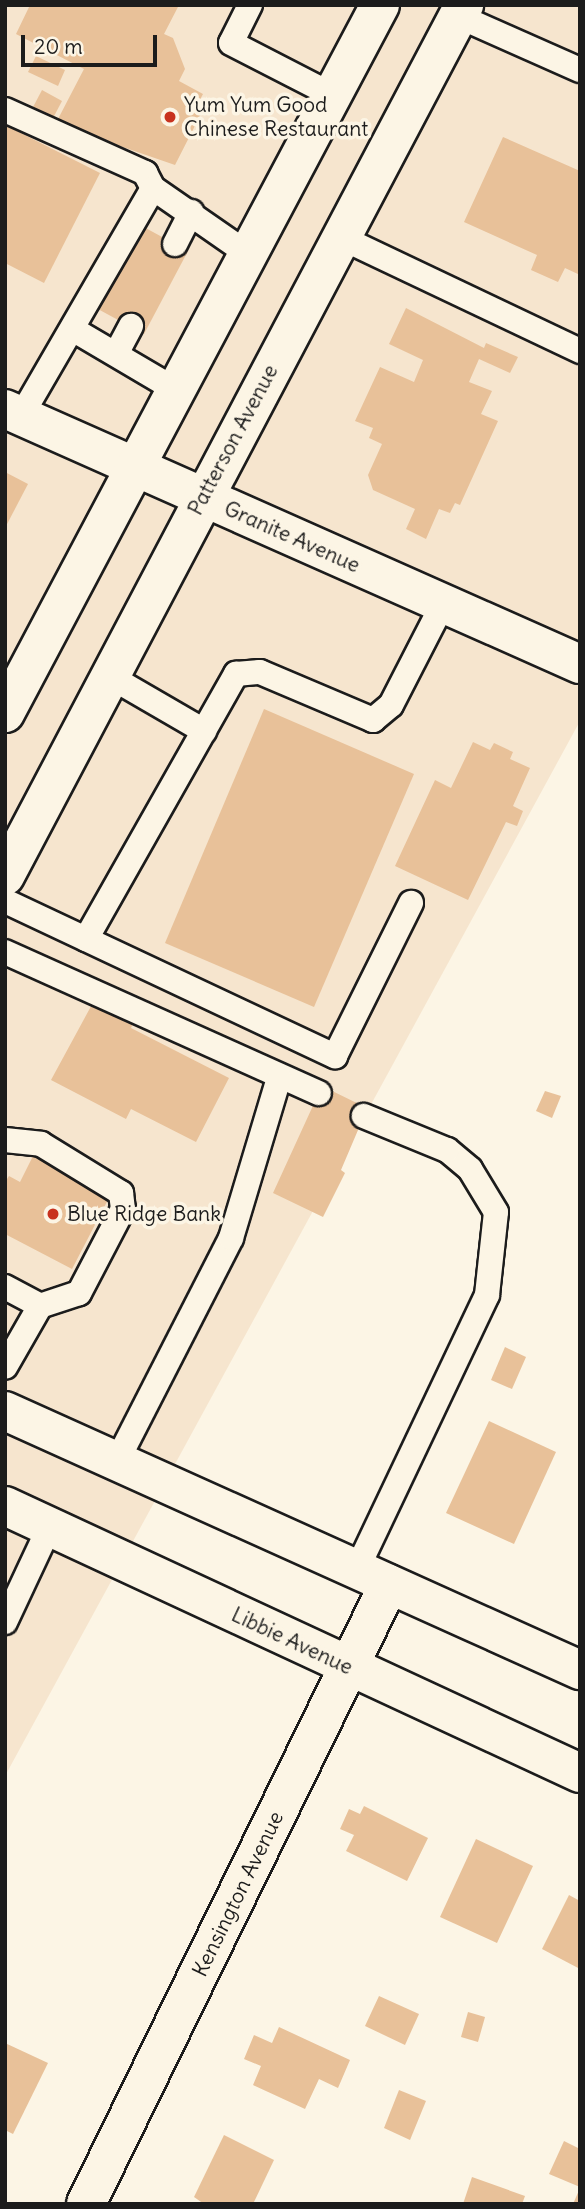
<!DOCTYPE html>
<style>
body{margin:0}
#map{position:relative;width:585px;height:2209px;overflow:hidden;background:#fcf5e5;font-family:Delius,sans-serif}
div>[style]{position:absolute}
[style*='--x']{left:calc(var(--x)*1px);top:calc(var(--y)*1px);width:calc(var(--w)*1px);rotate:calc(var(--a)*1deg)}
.built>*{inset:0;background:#f6e5ce}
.building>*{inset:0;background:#e8c199}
.roads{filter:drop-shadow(2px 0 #1c1c1c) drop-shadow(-2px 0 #1c1c1c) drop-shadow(0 2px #1c1c1c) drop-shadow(0 -2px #1c1c1c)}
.service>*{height:24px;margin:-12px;padding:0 12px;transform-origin:12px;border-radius:12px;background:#fcf5e5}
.minor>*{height:38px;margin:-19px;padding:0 19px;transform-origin:19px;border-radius:19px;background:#fcf5e5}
.secondary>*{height:38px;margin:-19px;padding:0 19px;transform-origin:19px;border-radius:19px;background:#fcf5e5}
.primary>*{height:38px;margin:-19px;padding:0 19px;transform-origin:19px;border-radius:19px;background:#fcf5e5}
.dots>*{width:19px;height:19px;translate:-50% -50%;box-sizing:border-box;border:4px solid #fcf5e5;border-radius:50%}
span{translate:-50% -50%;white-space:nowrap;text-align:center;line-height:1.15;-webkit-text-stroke:7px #fcf5e5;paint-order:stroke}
.poi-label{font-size:21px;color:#1c1c1c}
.left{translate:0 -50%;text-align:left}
.street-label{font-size:21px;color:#1c1c1c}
.frame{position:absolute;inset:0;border:7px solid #1c1c1c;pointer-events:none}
.scale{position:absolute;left:21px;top:35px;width:136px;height:32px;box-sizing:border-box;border:4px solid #1c1c1c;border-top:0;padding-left:9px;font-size:21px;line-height:24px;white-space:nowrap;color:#1c1c1c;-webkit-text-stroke:5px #fcf5e5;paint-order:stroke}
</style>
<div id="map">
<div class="built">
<div style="clip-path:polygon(5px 5px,580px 5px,580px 721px,5px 1776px)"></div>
</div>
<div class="building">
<div style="clip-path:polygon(30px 5px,179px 5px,164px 34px,173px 38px,185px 69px,179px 81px,203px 94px,196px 107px,203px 110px,175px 165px,91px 136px,58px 119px,84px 69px,16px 34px)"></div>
<div style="clip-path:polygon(36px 56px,65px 70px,58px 86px,28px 72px)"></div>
<div style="clip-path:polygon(42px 90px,62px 101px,52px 120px,32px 109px)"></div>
<div style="clip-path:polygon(5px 125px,100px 173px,44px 283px,5px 263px)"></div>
<div style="clip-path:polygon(503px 137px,580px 171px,580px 275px,565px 268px,558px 282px,531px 270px,537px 255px,464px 222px)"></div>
<div style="clip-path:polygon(140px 225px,188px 251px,144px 334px,96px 308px)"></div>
<div style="clip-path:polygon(406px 308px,484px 348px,486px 343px,518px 357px,510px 373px,479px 359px,469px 382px,492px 391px,481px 414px,498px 421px,460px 505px,455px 503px,450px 513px,439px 509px,426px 539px,406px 529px,415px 509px,373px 490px,368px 475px,382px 444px,369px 438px,373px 428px,355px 421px,380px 367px,414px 382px,423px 360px,389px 344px)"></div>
<div style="clip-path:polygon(5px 472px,28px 484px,5px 528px)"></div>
<div style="clip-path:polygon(264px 709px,414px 774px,314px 1007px,165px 943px)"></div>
<div style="clip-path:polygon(473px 742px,490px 750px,494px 743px,513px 752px,510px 759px,530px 768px,513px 806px,523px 811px,517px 826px,506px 822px,468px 900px,395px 866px,435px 780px,451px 788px)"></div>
<div style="clip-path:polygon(102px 986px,142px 1005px,131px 1028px,229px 1078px,196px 1142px,131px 1109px,126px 1119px,51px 1080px)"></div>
<div style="clip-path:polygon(322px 1086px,371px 1110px,364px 1116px,341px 1170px,345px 1173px,323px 1217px,273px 1193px)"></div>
<div style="clip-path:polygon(545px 1091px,561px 1096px,552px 1118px,536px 1111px)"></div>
<div style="clip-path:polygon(34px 1154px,111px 1194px,72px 1269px,5px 1234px,5px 1182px,9px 1176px,20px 1182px)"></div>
<div style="clip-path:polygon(505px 1347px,526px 1357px,512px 1389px,491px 1380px)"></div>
<div style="clip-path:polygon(489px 1421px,556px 1452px,514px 1544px,446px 1513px)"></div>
<div style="clip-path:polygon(364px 1806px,428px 1838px,407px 1881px,346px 1851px,354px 1835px,340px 1829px,349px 1809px,360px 1814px)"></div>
<div style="clip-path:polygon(476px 1839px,533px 1866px,497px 1943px,440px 1917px)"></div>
<div style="clip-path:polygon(569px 1895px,580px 1901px,580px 1969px,542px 1949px)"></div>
<div style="clip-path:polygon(379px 1996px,419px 2014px,405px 2045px,365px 2026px)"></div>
<div style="clip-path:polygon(468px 2012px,485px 2017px,478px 2042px,461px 2037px)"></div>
<div style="clip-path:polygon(279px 2027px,350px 2060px,338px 2088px,319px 2079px,305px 2109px,253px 2085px,261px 2066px,244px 2059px,254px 2035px,272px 2043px)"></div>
<div style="clip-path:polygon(5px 2043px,48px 2063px,13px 2134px,5px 2130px)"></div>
<div style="clip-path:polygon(399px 2090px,426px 2101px,410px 2140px,384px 2128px)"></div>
<div style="clip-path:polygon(224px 2135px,274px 2160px,253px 2204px,204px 2204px,194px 2197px)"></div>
<div style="clip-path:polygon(564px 2141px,580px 2149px,580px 2187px,549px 2174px)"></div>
<div style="clip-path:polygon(472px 2177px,525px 2196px,522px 2204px,463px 2204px)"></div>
<div style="clip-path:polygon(580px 2188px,580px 2204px,573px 2204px)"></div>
</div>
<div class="roads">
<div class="service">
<div style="--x:250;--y:5;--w:42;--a:116.6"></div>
<div style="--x:231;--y:43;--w:114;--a:27.2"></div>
<div style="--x:458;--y:16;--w:133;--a:23.9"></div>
<div style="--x:5;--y:110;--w:154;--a:24.2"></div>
<div style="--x:145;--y:173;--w:17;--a:62"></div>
<div style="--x:340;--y:237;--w:266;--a:25.4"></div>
<div style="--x:175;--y:244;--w:36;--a:-63"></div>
<div style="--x:74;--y:330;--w:118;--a:30.5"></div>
<div style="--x:116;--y:354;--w:32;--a:-62"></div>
<div style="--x:21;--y:416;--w:263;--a:-59.9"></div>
<div style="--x:153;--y:188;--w:116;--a:34.8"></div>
<div style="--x:109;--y:676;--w:110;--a:30.1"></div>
<div style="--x:5;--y:901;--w:365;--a:25.2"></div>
<div style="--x:335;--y:1056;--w:171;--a:-63.6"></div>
<div style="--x:86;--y:939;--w:305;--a:-60.5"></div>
<div style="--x:236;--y:674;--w:24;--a:-5"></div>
<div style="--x:260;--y:672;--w:123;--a:23"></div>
<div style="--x:373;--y:720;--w:23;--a:-40"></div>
<div style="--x:391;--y:705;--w:114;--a:-62.8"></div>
<div style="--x:5;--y:952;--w:344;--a:24.2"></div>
<div style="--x:5;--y:1140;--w:36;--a:6"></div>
<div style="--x:41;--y:1144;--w:94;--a:31.5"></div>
<div style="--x:121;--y:1193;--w:16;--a:83"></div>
<div style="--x:123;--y:1209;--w:95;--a:117.6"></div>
<div style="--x:79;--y:1293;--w:41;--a:161.6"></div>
<div style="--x:5;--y:1287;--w:40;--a:28"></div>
<div style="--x:40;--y:1306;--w:70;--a:119.8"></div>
<div style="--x:117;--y:1461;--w:250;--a:-62.9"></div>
<div style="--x:231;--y:1238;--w:167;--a:-73.3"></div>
<div style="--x:357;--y:1569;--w:303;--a:-64.6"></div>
<div style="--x:487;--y:1295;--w:83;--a:-83.8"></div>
<div style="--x:496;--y:1212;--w:50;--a:-121.2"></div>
<div style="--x:470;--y:1169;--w:30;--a:-140"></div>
<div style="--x:447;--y:1150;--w:90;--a:-157.7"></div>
<div style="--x:5;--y:1622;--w:106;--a:-64.9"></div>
</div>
<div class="minor">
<div style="--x:5;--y:409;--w:629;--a:23.92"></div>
<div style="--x:86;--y:2204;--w:690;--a:-63.95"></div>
</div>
<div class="secondary">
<div style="--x:5;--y:1411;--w:631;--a:24.25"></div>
<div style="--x:5;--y:1506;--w:634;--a:24.91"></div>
</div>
<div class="primary">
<div style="--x:5;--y:713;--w:801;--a:-62.09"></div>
<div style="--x:5;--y:876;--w:985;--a:-62.21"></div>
</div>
</div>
<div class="dots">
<div style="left:170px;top:117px;background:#c8321e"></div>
<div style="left:53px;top:1214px;background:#c8321e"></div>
</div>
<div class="poi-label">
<span class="left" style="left:184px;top:117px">Yum Yum Good<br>Chinese Restaurant</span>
<span class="left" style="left:67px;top:1214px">Blue Ridge Bank</span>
</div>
<div class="street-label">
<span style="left:233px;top:440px;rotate:-62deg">Patterson Avenue</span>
<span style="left:292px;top:537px;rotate:24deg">Granite Avenue</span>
<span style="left:292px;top:1641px;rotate:25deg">Libbie Avenue</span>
<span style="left:238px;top:1894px;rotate:-64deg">Kensington Avenue</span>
</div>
<div class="frame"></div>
<div class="scale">20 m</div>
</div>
